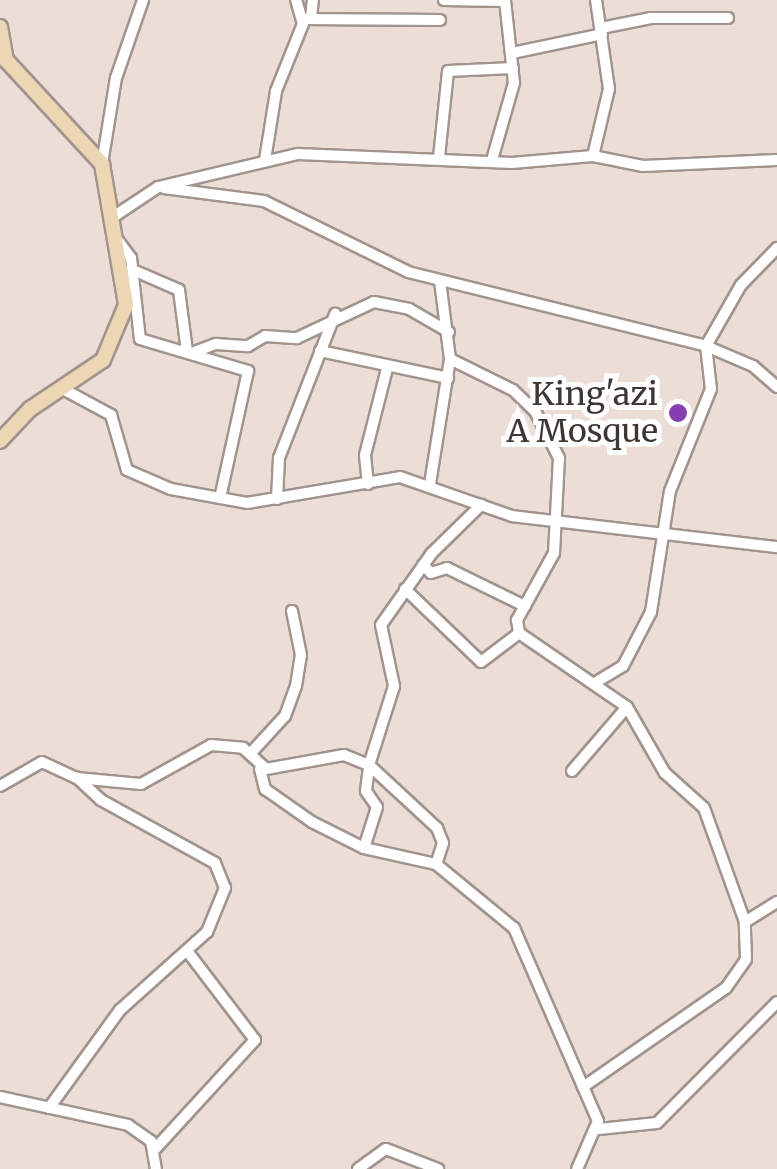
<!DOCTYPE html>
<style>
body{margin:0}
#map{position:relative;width:777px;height:1169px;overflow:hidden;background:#ecded7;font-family:Merriweather,serif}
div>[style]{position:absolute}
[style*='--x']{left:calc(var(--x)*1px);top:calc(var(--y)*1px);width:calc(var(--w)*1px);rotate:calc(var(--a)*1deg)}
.roads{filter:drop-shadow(2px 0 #a1948e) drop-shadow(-2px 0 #a1948e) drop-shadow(0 2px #a1948e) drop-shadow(0 -2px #a1948e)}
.street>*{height:10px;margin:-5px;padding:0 5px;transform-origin:5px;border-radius:5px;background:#fff}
.secondary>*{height:14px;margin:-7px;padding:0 7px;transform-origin:7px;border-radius:7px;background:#ecd6b3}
.dots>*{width:28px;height:28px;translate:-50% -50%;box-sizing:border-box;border:5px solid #fff;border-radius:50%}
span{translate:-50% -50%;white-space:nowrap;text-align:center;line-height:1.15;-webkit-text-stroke:10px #fff;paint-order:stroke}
.poi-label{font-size:32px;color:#3c3634}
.right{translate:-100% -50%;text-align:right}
</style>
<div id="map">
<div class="roads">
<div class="street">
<div style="--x:444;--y:0;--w:61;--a:0.9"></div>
<div style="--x:311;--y:18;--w:18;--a:-84"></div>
<div style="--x:302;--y:19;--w:138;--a:0.4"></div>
<div style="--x:601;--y:28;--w:51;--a:-11.3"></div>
<div style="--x:651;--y:18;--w:77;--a:0"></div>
<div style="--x:512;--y:53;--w:92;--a:-11.9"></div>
<div style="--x:593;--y:156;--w:69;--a:-76.6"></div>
<div style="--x:609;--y:89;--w:90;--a:-98.3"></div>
<div style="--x:439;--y:157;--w:86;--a:-84"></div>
<div style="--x:448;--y:71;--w:65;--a:-2.6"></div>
<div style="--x:265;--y:160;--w:70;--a:-80.9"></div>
<div style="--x:276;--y:91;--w:72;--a:-68.1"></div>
<div style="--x:303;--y:24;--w:25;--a:-106"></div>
<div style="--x:492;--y:160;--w:80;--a:-74.1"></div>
<div style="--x:514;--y:83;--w:83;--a:-96.2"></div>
<div style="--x:102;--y:164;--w:87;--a:-80.8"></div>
<div style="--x:116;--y:78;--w:83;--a:-70.9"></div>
<div style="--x:164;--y:188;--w:101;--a:7.4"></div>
<div style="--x:264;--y:201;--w:161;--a:26.2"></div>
<div style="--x:408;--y:272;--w:307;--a:13.9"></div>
<div style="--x:706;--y:346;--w:51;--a:23.1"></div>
<div style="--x:753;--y:366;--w:32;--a:41"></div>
<div style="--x:113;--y:217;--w:54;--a:-33.7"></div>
<div style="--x:158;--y:187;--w:144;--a:-13.3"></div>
<div style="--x:298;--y:154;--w:214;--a:2.4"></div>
<div style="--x:512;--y:163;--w:81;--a:-4.9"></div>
<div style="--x:593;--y:156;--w:51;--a:11.3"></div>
<div style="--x:643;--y:166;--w:134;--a:-2.6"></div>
<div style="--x:116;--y:238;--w:25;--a:53"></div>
<div style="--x:131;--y:258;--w:81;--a:83.7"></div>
<div style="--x:140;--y:339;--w:113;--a:16.5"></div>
<div style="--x:248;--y:371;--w:130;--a:102.4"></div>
<div style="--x:133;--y:270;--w:50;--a:23.5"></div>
<div style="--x:179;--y:290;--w:63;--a:82.6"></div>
<div style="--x:320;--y:351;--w:131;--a:11.9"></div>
<div style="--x:192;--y:353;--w:26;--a:-21"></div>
<div style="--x:216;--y:344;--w:32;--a:4"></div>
<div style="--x:248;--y:346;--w:20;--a:-30"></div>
<div style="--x:265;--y:336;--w:32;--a:4"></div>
<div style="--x:297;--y:338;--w:85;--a:-25.1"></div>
<div style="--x:374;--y:302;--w:36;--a:11"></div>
<div style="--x:409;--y:309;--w:46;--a:29.9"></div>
<div style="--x:450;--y:359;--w:70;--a:26.2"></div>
<div style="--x:513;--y:390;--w:30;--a:44"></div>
<div style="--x:535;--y:411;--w:53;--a:62.9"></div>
<div style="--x:559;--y:458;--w:95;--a:93"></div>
<div style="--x:554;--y:553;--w:77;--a:118.9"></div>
<div style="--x:517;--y:620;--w:13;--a:81"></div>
<div style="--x:519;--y:633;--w:131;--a:34.4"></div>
<div style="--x:627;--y:707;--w:76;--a:60.1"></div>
<div style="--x:665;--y:773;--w:52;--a:41.9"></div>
<div style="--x:704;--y:808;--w:121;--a:70.2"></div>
<div style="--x:63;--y:389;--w:55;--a:28.4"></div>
<div style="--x:111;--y:415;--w:57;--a:73.8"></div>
<div style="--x:127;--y:470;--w:48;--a:23.4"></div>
<div style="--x:171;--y:489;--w:77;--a:10.4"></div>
<div style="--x:247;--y:503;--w:155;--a:-9.6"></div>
<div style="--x:400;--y:477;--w:119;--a:19.2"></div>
<div style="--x:512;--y:516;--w:267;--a:6.7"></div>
<div style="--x:368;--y:484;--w:29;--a:-96"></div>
<div style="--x:365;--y:455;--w:89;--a:-75.7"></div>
<div style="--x:430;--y:484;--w:127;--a:-80.9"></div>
<div style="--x:450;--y:359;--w:79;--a:-97.3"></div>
<div style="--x:277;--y:499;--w:41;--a:-87.2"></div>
<div style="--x:279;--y:458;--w:155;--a:-68.7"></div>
<div style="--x:423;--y:565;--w:11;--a:45"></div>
<div style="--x:431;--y:573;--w:17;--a:-17"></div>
<div style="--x:447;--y:568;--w:87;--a:26"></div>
<div style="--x:405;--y:589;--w:105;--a:43.8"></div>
<div style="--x:481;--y:662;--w:48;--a:-37.3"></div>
<div style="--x:598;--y:681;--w:29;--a:-31"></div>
<div style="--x:623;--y:666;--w:61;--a:-62.6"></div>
<div style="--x:651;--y:612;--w:122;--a:-81.1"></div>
<div style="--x:670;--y:491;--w:110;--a:-68.1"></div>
<div style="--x:711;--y:389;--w:43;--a:-96.6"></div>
<div style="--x:706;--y:346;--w:70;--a:-60.2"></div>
<div style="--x:741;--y:285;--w:52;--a:-45.8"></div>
<div style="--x:250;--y:754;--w:52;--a:-47.4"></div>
<div style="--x:285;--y:716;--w:32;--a:-70"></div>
<div style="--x:296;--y:686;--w:31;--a:-81"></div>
<div style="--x:301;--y:655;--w:45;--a:-101.6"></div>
<div style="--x:260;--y:769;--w:21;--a:76"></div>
<div style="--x:265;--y:789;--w:57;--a:35.1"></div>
<div style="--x:312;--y:822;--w:58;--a:26.6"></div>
<div style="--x:364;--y:848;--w:74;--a:12.5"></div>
<div style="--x:436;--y:864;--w:101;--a:39.4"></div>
<div style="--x:514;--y:928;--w:210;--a:66.5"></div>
<div style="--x:598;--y:1121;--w:52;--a:113.6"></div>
<div style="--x:572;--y:771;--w:84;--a:-49.3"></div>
<div style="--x:0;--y:786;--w:48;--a:-29.7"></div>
<div style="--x:42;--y:762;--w:38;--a:25"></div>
<div style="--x:77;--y:778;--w:64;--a:5.4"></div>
<div style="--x:141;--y:784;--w:80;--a:-29.1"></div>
<div style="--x:211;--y:745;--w:32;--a:5"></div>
<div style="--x:243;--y:748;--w:31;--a:42"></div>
<div style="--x:266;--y:769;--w:79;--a:-10.2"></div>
<div style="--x:344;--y:755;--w:27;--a:22"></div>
<div style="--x:369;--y:765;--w:93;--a:42.8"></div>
<div style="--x:437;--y:828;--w:16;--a:68"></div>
<div style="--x:443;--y:843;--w:22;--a:108"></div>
<div style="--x:364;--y:848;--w:43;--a:-72.4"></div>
<div style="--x:377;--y:807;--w:19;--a:-125"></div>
<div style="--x:366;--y:791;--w:26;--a:-83"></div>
<div style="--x:369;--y:765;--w:83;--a:-72.4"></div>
<div style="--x:394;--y:686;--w:62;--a:-102"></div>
<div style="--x:381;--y:625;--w:88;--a:-54.7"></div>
<div style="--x:432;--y:553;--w:69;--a:-44.4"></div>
<div style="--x:583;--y:1087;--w:174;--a:-34.7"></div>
<div style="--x:726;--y:988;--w:35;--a:-55"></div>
<div style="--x:746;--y:959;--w:37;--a:-92"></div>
<div style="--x:745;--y:922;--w:38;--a:-32"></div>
<div style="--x:0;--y:1097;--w:131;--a:12.3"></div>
<div style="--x:128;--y:1125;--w:28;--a:35"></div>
<div style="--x:151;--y:1141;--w:28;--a:80"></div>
<div style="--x:49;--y:1108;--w:121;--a:-54.1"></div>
<div style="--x:120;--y:1010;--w:117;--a:-41.9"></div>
<div style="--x:207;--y:932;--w:48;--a:-67.8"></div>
<div style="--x:225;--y:888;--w:27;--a:-112"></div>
<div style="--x:215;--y:863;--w:130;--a:-151.1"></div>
<div style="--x:101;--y:800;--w:33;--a:-137"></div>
<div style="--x:599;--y:1129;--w:58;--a:-5.9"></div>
<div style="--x:657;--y:1123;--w:170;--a:-45.2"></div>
<div style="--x:155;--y:1149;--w:148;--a:-47.5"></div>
<div style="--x:255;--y:1040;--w:111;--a:-127.3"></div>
<div style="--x:358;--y:1169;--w:34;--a:-36"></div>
<div style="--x:386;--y:1149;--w:56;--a:21"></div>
</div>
<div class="secondary">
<div style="--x:0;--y:27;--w:34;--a:80"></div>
<div style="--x:6;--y:60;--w:142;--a:47.3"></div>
<div style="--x:102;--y:164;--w:143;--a:80.3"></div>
<div style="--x:126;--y:305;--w:60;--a:112.7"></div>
<div style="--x:103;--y:360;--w:88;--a:146.1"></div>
<div style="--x:30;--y:409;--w:44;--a:133.2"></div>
</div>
</div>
<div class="dots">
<div style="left:678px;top:413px;background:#863fb2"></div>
</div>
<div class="poi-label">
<span class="right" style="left:658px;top:413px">King'azi<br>A Mosque</span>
</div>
</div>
